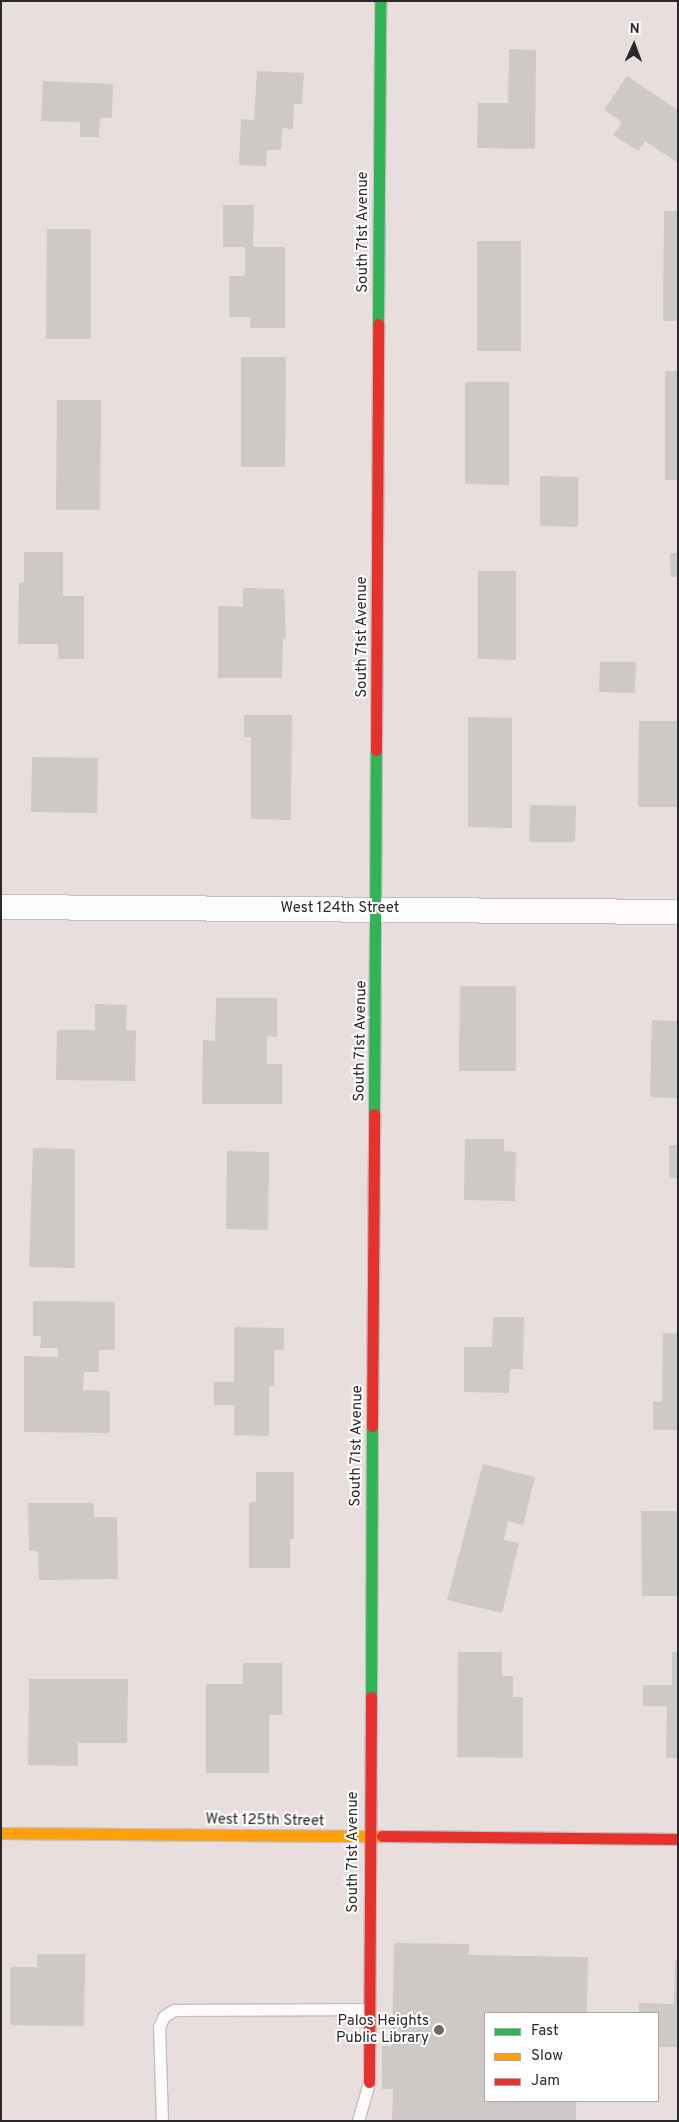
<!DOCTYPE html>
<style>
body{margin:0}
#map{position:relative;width:679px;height:2122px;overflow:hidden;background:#e8dedd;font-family:Overpass,sans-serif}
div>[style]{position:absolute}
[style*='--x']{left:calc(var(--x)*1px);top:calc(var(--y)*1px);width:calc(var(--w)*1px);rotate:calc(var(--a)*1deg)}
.building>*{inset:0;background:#cec8c7}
.roads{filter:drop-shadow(1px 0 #c1bfbf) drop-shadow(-1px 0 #c1bfbf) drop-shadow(0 1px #c1bfbf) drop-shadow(0 -1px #c1bfbf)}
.lane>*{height:11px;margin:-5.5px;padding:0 5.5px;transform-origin:5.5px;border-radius:5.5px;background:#fcfafa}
.street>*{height:24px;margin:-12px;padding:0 12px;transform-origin:12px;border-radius:12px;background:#fcfafa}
.fast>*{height:11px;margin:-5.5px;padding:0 5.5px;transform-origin:5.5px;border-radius:5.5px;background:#30b455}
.slow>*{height:11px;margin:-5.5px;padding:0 5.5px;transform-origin:5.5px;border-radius:5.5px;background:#ff9f0a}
.jam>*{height:11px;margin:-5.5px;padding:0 5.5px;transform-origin:5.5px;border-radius:5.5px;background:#e5322d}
.dots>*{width:14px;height:14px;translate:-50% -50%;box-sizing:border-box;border:2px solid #fff;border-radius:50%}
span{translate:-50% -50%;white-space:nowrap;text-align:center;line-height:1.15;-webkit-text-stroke:4px #fff;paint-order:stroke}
.street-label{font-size:15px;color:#292929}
.poi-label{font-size:15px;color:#292929}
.right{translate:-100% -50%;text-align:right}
.frame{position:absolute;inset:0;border:2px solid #292929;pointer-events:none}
.legend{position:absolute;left:484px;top:2012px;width:175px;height:90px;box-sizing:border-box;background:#fff;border:1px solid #a9a9a9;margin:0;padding:6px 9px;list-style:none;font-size:15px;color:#292929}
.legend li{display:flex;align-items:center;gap:10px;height:25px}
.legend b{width:25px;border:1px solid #a9a9a9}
.north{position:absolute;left:609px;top:20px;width:50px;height:50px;-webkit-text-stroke:4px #fff;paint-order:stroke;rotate:2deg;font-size:14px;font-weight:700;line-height:20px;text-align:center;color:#292929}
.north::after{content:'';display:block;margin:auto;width:18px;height:22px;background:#292929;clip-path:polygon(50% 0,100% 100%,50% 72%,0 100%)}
</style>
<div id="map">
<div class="building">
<div style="clip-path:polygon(509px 49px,536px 50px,535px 149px,477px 148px,478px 103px,508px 103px)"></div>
<div style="clip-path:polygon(257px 71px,304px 73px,302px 104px,294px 104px,293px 129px,282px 128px,281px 150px,267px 150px,266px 166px,239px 165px,241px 119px,254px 120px)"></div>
<div style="clip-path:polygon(627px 76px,678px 110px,678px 163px,645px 141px,638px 151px,613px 135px,622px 122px,604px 110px)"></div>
<div style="clip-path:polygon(43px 81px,113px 84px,112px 118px,100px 118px,99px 137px,80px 137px,80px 122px,41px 121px)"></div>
<div style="clip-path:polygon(223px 205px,254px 205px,253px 247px,285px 247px,285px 328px,250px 328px,250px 317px,229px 317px,229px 276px,245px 276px,245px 247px,223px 247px)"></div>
<div style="clip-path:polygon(664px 211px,678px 211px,678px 321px,663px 321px)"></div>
<div style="clip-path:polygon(47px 229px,91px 229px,91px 339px,46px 339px)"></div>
<div style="clip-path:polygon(477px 241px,521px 241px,521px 351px,477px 351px)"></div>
<div style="clip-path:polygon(241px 357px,286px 357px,285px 467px,241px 467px)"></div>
<div style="clip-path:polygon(665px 371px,678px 371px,678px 480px,665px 480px)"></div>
<div style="clip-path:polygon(465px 382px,509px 382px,509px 485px,465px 484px)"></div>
<div style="clip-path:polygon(57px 400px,101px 400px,100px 510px,56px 510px)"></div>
<div style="clip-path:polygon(540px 476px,578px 477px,578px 527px,540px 526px)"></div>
<div style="clip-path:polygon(24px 552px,63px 552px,63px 596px,84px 596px,84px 659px,58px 659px,58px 644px,18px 644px,19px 583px,24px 582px)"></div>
<div style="clip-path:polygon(670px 553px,678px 553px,678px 577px,671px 577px)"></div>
<div style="clip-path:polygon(478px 571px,516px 571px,516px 660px,478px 659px)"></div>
<div style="clip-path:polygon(243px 588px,284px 589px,286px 638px,283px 638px,282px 678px,218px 678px,218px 606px,243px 607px)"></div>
<div style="clip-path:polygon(600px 662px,636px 662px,635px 693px,599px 692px)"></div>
<div style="clip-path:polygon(244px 715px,292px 715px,291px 820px,251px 819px,251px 737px,244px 737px)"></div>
<div style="clip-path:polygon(468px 717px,512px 718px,512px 828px,468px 827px)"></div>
<div style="clip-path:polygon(639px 721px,678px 721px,678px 807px,638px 807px)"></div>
<div style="clip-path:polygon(32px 757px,98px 758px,97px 813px,31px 812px)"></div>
<div style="clip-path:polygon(530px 805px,576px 806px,575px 842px,529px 842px)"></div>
<div style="clip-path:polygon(460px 986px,516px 986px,516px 1071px,459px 1071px)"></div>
<div style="clip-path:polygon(216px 998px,277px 998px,277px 1037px,267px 1036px,267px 1064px,282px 1064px,282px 1104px,202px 1104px,203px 1040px,215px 1041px)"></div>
<div style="clip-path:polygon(95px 1004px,127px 1005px,126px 1030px,136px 1031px,135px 1081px,56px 1080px,57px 1030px,95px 1030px)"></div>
<div style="clip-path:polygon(652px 1020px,678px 1021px,678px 1098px,650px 1097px)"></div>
<div style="clip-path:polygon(465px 1139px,504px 1139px,504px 1151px,516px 1152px,515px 1201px,464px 1200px)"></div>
<div style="clip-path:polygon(669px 1145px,678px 1145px,678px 1178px,669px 1178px)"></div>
<div style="clip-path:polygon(33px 1148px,75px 1149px,75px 1268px,29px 1267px)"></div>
<div style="clip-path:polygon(227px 1151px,269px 1152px,268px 1230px,226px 1229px)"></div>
<div style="clip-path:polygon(33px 1301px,115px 1302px,115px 1350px,99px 1350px,99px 1372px,84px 1372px,83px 1390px,110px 1391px,110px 1433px,24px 1432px,24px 1356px,58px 1357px,58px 1348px,40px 1348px,41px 1336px,33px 1336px)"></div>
<div style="clip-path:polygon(493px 1317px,524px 1317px,523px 1369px,510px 1369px,509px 1393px,464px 1392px,464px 1347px,492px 1347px)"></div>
<div style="clip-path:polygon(234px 1327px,284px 1328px,284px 1350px,274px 1350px,274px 1386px,269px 1386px,269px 1436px,234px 1435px,234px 1405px,214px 1405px,214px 1382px,234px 1382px)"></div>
<div style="clip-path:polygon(663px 1333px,678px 1334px,678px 1430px,653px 1430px,653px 1401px,662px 1402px)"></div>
<div style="clip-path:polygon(483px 1464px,535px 1477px,523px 1525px,508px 1521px,504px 1540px,519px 1543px,502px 1613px,447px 1600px)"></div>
<div style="clip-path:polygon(256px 1472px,294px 1472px,294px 1539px,290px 1539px,290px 1568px,249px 1568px,249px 1502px,256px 1502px)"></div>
<div style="clip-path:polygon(28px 1503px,94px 1503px,94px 1517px,117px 1517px,118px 1579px,39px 1580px,38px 1551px,29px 1551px)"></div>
<div style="clip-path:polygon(641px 1511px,678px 1511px,678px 1596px,642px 1596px)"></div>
<div style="clip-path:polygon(458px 1652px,502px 1652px,502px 1676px,513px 1676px,513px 1697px,523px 1697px,523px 1758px,457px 1757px)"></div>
<div style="clip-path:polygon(672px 1652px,678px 1653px,678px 1758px,666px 1758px,667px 1706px,643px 1706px,643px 1685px,672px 1685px)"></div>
<div style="clip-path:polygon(243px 1663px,282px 1663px,282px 1715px,269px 1715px,269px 1773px,206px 1773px,206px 1684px,243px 1684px)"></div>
<div style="clip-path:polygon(29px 1679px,128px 1679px,127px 1743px,78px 1743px,78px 1766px,28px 1765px)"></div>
<div style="clip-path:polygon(394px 1943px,469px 1944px,468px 1955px,588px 1957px,587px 2013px,485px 2013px,485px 2101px,576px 2101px,576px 2121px,392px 2121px,393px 2089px,382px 2089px,382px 2046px,392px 2046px)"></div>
<div style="clip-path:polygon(37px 1954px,85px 1954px,84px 2026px,10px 2025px,10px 1967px,37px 1967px)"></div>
<div style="clip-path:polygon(675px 1960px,678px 1960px,678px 2047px,658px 2047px,658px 2013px,639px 2013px,639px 2003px,674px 2004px)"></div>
</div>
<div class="roads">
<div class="lane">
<div style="--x:162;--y:2121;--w:94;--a:-91.8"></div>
<div style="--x:159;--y:2027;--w:12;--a:-66"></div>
<div style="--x:164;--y:2016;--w:12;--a:-31"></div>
<div style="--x:174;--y:2010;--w:195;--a:-0.3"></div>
<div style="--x:358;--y:2121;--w:41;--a:-74.2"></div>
</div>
<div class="street">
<div style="--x:1;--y:907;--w:677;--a:0.42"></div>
</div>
<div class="fast">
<div style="--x:378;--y:324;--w:323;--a:-89.6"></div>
<div style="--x:374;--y:1114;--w:364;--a:-89.7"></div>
<div style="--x:371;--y:1697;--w:271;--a:-89.8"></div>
</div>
<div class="slow">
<div style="--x:1;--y:1833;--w:381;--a:0.5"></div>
</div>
<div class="jam">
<div style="--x:376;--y:750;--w:426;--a:-89.7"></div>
<div style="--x:372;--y:1426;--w:312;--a:-89.6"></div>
<div style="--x:382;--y:1836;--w:296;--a:0.6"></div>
<div style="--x:369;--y:2082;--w:385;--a:-89.7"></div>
</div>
</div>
<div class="dots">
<div style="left:439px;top:2030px;background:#6c6868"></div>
</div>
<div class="street-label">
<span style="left:364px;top:232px;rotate:-90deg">South 71st Avenue</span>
<span style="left:363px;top:637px;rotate:-90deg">South 71st Avenue</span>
<span style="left:340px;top:909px">West 124th Street</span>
<span style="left:361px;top:1041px;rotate:-89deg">South 71st Avenue</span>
<span style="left:357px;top:1446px;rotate:-89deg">South 71st Avenue</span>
<span style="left:265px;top:1821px;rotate:1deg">West 125th Street</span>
<span style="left:354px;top:1852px;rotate:-90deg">South 71st Avenue</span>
</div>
<div class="poi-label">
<span class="right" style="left:429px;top:2030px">Palos Heights<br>Public Library</span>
</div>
<div class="frame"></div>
<ul class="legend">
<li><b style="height:6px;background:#30b455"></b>Fast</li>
<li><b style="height:6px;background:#ff9f0a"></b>Slow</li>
<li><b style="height:6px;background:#e5322d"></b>Jam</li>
</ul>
<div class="north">N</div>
</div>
